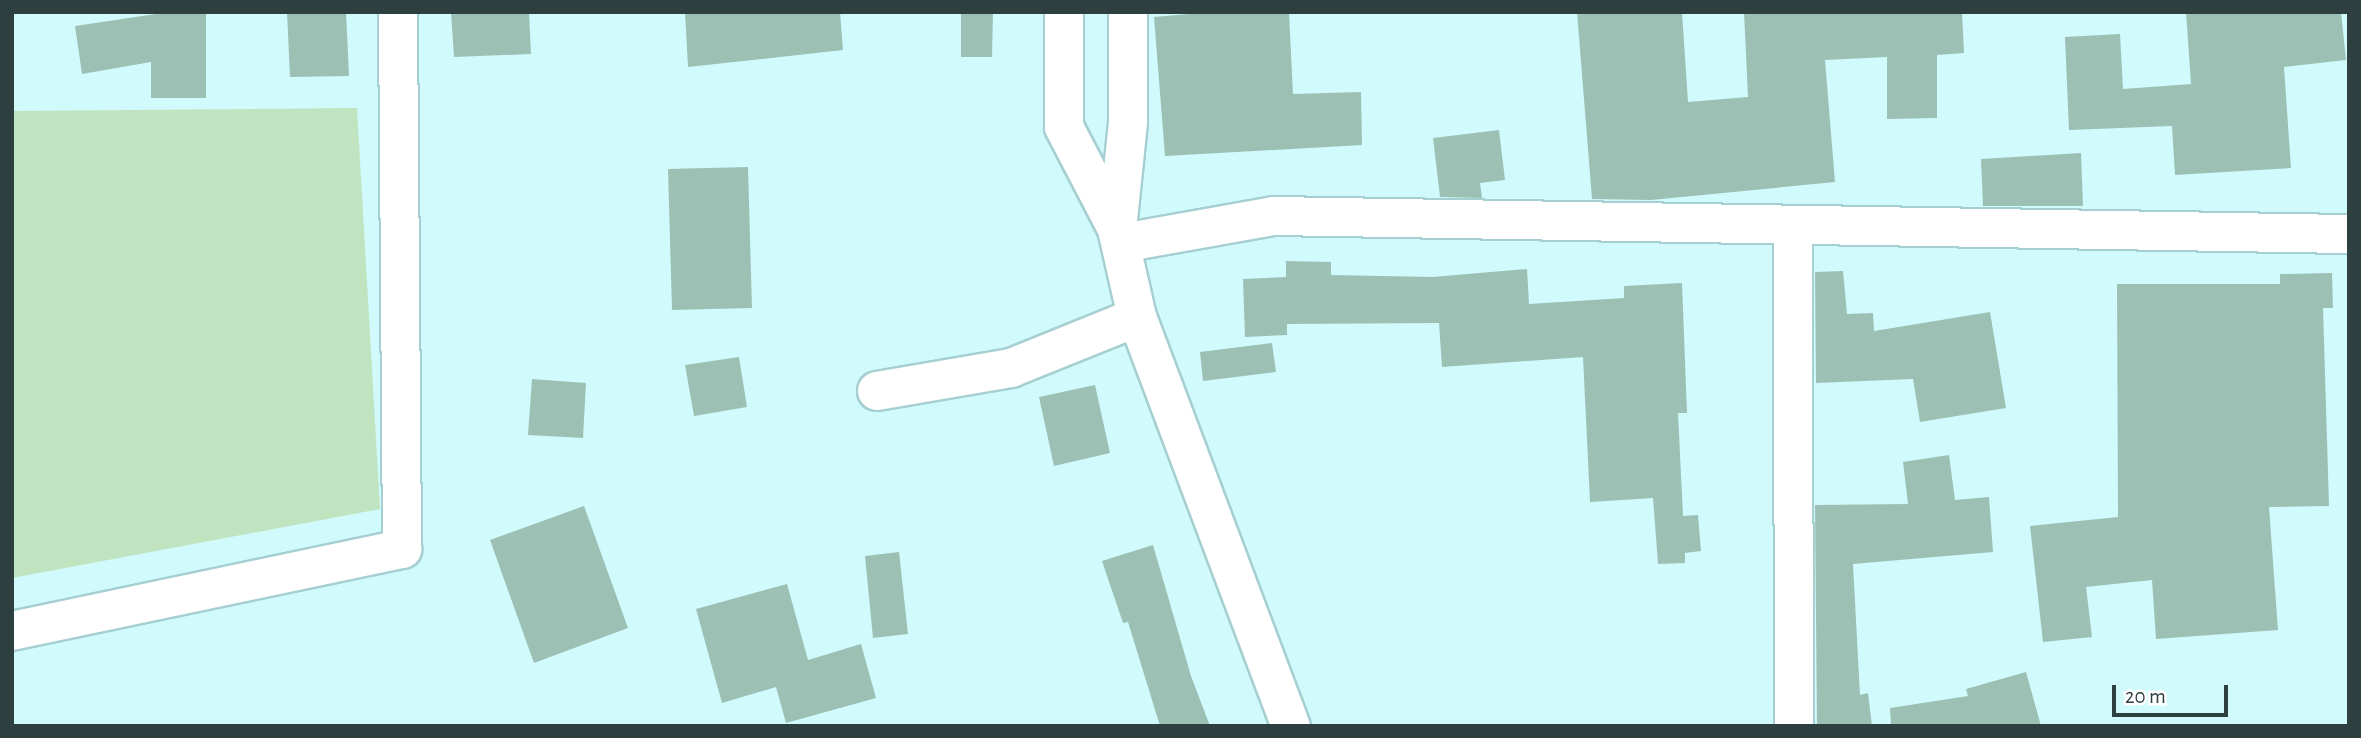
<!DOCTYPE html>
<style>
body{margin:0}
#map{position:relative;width:2361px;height:738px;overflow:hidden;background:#d0fafc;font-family:"Alegreya Sans",sans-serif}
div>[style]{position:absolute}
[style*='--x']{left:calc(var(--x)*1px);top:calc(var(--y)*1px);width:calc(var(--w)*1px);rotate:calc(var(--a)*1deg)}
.green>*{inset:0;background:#c0e4bf}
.building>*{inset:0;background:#9cc1b4}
.roads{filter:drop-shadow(2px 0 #a6cfd1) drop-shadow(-2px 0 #a6cfd1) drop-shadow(0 2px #a6cfd1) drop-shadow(0 -2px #a6cfd1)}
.minor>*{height:38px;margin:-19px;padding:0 19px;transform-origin:19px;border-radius:19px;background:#fff}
span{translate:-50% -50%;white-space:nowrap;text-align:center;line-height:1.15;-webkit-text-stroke:6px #fff;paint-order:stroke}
.frame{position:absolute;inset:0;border:14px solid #2e3f40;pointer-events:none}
.scale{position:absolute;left:2112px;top:685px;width:116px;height:32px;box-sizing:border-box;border:4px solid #2e3f40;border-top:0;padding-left:9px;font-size:21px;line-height:24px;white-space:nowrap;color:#2e3f40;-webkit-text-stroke:5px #fff;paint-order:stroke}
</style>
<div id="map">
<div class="green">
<div style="clip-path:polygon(357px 108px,380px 509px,12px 578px,12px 111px)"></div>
</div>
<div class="building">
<div style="clip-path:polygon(287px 12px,346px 12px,349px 76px,290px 77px)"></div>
<div style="clip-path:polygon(451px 12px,529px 12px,531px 54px,454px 57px)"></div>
<div style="clip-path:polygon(685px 12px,840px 12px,843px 50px,688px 67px)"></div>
<div style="clip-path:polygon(961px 12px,993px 12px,992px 57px,961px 57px)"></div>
<div style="clip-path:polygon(1212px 12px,1289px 12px,1293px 94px,1361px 92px,1362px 145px,1165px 156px,1154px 17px)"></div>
<div style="clip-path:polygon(1577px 12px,1682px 12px,1688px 102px,1748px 97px,1744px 12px,1962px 12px,1964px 53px,1937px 55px,1937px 118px,1887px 119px,1887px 57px,1825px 60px,1835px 182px,1651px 200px,1592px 199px)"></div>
<div style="clip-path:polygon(2186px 12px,2341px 12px,2346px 60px,2284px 67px,2291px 168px,2175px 175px,2172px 126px,2069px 130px,2065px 37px,2120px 34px,2123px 89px,2191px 84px)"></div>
<div style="clip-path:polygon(156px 14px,206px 14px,206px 98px,151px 98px,151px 62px,82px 74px,75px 26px)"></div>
<div style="clip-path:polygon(1499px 130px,1505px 180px,1480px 183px,1482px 198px,1440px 197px,1433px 138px)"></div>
<div style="clip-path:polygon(2081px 153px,2083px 206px,1983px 206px,1981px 159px)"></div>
<div style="clip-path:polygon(748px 167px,752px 308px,672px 310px,668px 169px)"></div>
<div style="clip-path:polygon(1286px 261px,1331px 262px,1331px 275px,1433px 277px,1527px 269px,1529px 304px,1624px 298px,1624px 286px,1682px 283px,1687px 413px,1678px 413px,1683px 516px,1698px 515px,1701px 551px,1685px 553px,1685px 563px,1658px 564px,1653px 498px,1590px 502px,1583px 357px,1442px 367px,1439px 323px,1287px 324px,1287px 335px,1245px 337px,1243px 279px,1286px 277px)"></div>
<div style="clip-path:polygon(1843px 271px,1847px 314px,1873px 313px,1874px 331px,1990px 312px,2006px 408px,1920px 422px,1913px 379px,1816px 383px,1815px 272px)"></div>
<div style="clip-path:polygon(2332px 273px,2333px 308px,2323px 308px,2329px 506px,2269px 507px,2278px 630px,2156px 639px,2152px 580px,2086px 587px,2092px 637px,2043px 642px,2030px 526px,2118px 517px,2117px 284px,2280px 284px,2280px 274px)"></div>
<div style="clip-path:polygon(1272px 343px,1276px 372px,1203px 381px,1200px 352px)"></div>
<div style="clip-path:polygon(739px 357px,747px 407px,694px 416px,685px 365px)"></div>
<div style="clip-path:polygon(532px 379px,586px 383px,583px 438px,528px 435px)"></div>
<div style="clip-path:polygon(1095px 385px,1110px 453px,1054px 466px,1039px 397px)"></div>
<div style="clip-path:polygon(1949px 455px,1955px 500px,1989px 497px,1993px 552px,1853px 564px,1860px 695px,1868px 693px,1872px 726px,1817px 726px,1815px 505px,1908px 504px,1903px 462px)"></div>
<div style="clip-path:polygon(584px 506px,628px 628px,534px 663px,490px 540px)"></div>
<div style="clip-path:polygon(1153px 545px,1191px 676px,1210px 726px,1160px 726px,1128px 622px,1123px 623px,1102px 561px)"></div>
<div style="clip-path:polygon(899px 552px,908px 634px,873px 638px,865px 556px)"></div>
<div style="clip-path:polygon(787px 584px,808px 660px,861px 644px,876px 698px,786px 723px,776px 687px,722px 703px,696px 609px)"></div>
<div style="clip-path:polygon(2026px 672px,2041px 726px,1891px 726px,1890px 708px,1968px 696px,1966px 689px)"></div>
</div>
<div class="roads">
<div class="minor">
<div style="--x:1064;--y:12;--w:115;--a:90"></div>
<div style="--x:1064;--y:127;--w:115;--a:62.5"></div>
<div style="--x:1117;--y:229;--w:90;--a:77.2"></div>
<div style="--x:1137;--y:317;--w:437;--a:69.4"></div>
<div style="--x:1793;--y:228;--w:498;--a:89.9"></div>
<div style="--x:1117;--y:229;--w:108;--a:-84.1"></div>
<div style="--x:1128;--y:122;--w:110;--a:-90"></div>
<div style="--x:1122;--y:243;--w:153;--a:-10.1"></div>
<div style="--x:1273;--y:216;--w:1076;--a:0.96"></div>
<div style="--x:877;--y:391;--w:136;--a:-9.7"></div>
<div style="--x:1011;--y:368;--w:136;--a:-22"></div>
<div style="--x:12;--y:631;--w:399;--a:-11.9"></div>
<div style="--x:402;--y:549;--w:537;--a:-90.43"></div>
</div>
</div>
<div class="frame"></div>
<div class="scale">20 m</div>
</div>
